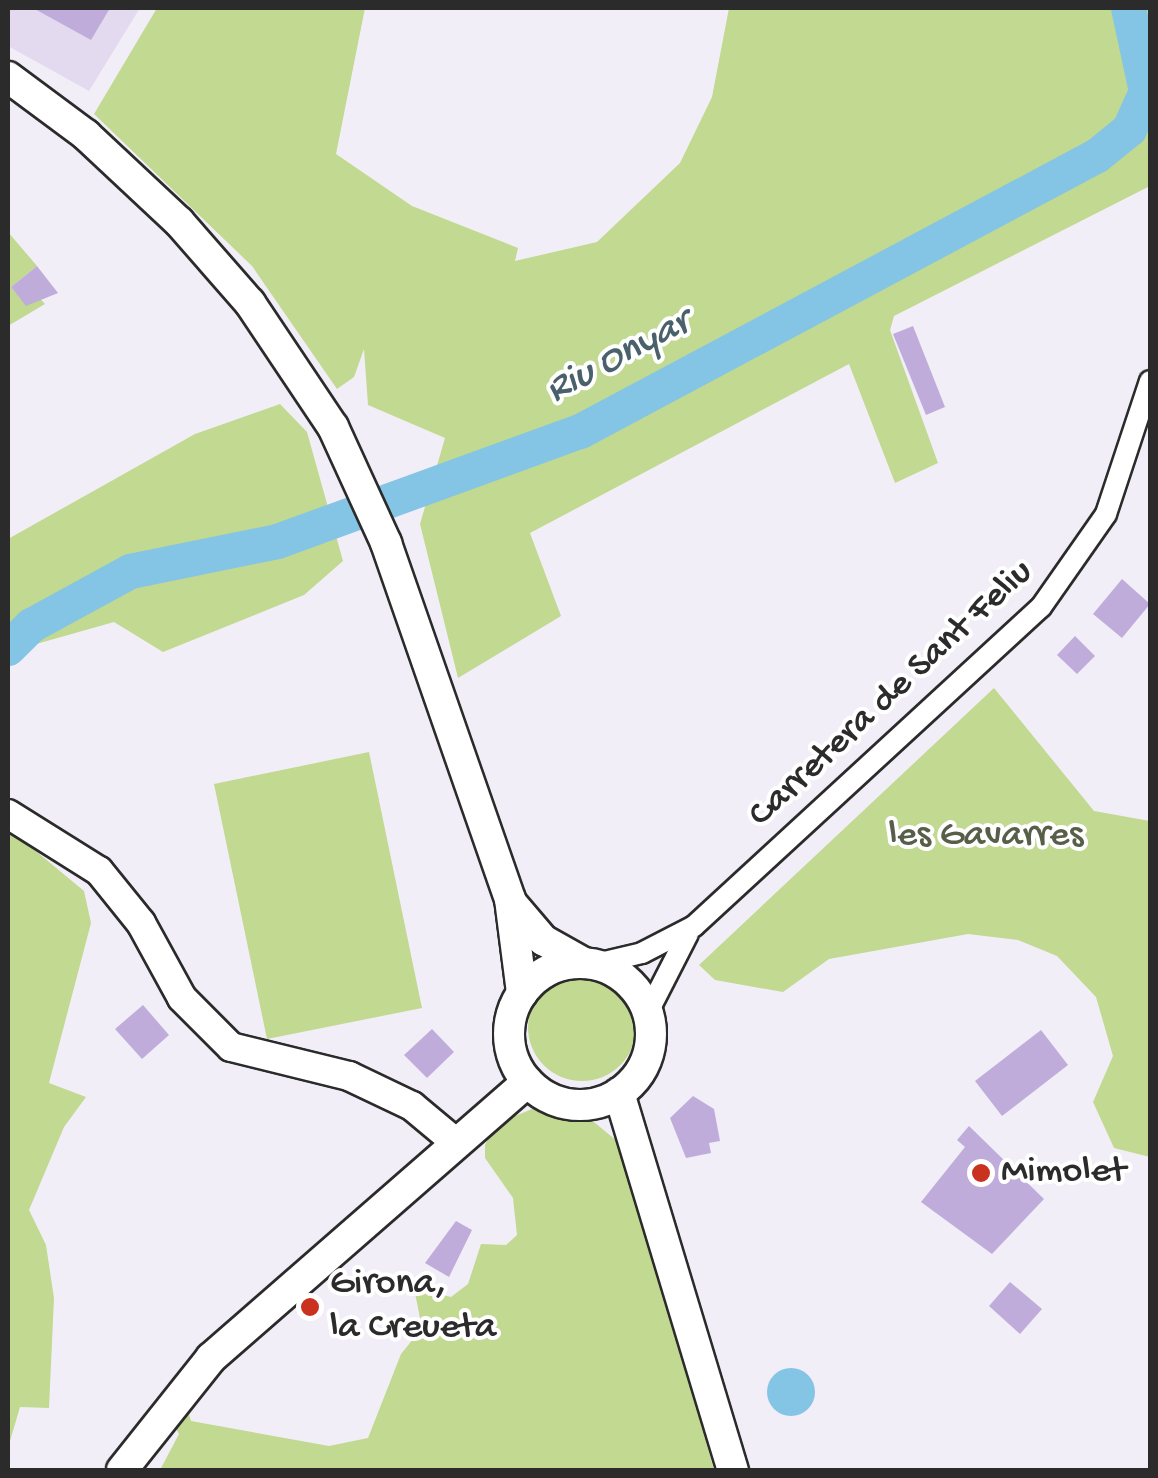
<!DOCTYPE html>
<style>
body{margin:0}
#map{position:relative;width:1158px;height:1478px;overflow:hidden;background:#f2eef8;font-family:"Gochi Hand",sans-serif}
div>[style]{position:absolute}
[style*='--x']{left:calc(var(--x)*1px);top:calc(var(--y)*1px);width:calc(var(--w)*1px);rotate:calc(var(--a)*1deg)}
.built>*{inset:0;background:#e3daef}
.green>*{inset:0;background:#c1d990}
.round{border-radius:50%}
.water>*{inset:0;background:#84c4e5}
.river>*{height:35px;margin:-17.5px;padding:0 17.5px;transform-origin:17.5px;border-radius:17.5px;background:#84c4e5}
.building>*{inset:0;background:#bfacdb}
.roads{filter:drop-shadow(2px 0 #2b2b2b) drop-shadow(-2px 0 #2b2b2b) drop-shadow(0 2px #2b2b2b) drop-shadow(0 -2px #2b2b2b)}
.minor>*{height:20px;margin:-10px;padding:0 10px;transform-origin:10px;border-radius:10px;background:#fff}
.tertiary>*{height:28px;margin:-14px;padding:0 14px;transform-origin:14px;border-radius:14px;background:#fff}
.secondary>*{height:30px;margin:-15px;padding:0 15px;transform-origin:15px;border-radius:15px;background:#fff}
.secondary>.ring{margin:-15px;padding:0;box-sizing:content-box;background:none;border:30px solid #fff;border-radius:50%}
.dots>*{width:28px;height:28px;translate:-50% -50%;box-sizing:border-box;border:5px solid #fff;border-radius:50%}
span{translate:-50% -50%;white-space:nowrap;text-align:center;line-height:1.15;-webkit-text-stroke:8px #fff;paint-order:stroke}
.street-label{font-size:38px;color:#2b2b2b}
.park-label{font-size:38px;color:#585f49}
.poi-label{font-size:38px;color:#2b2b2b}
.left{translate:0 -50%;text-align:left}
.water-label{font-size:40px;color:#4a616c;font-style:italic}
.frame{position:absolute;inset:0;border:10px solid #2b2b2b;pointer-events:none}
</style>
<div id="map">
<div class="built">
<div style="clip-path:polygon(8px 8px,140px 8px,89px 91px,8px 46px)"></div>
</div>
<div class="green">
<div style="clip-path:polygon(157px 8px,365px 8px,336px 154px,412px 206px,518px 248px,515px 261px,597px 242px,680px 163px,712px 97px,729px 8px,1150px 8px,1150px 186px,894px 316px,890px 330px,938px 463px,895px 483px,849px 364px,530px 533px,561px 616px,458px 678px,420px 524px,445px 438px,368px 405px,364px 349px,354px 377px,337px 389px,252px 266px,94px 114px)"></div>
<div style="clip-path:polygon(8px 232px,37px 266px,11px 287px,26px 305px,38px 296px,45px 304px,8px 326px)"></div>
<div style="clip-path:polygon(280px 404px,307px 432px,343px 561px,304px 595px,163px 652px,114px 622px,8px 652px,8px 539px,195px 434px)"></div>
<div style="clip-path:polygon(994px 688px,1094px 811px,1150px 821px,1150px 1157px,1114px 1148px,1093px 1102px,1113px 1056px,1096px 997px,1057px 956px,1018px 940px,968px 934px,829px 959px,783px 992px,715px 980px,699px 965px)"></div>
<div style="clip-path:polygon(369px 752px,422px 1008px,267px 1039px,214px 784px)"></div>
<div style="clip-path:polygon(8px 828px,84px 891px,91px 923px,49px 1083px,86px 1097px,64px 1127px,29px 1210px,46px 1245px,54px 1298px,49px 1408px,20px 1407px,8px 1448px)"></div>
<div class="round" style="left:528px;top:973px;width:108px;height:108px"></div>
<div style="clip-path:polygon(537px 1107px,583px 1113px,623px 1146px,714px 1470px,160px 1470px,179px 1434px,172px 1421px,179px 1412px,188px 1411px,191px 1421px,329px 1446px,368px 1438px,401px 1354px,422px 1328px,414px 1288px,451px 1297px,468px 1284px,481px 1244px,506px 1245px,517px 1235px,513px 1198px,485px 1158px,485px 1145px,496px 1124px)"></div>
</div>
<div class="water">
<div class="round" style="left:767px;top:1368px;width:48px;height:48px"></div>
</div>
<div class="river">
<div style="--x:8;--y:648;--w:33;--a:-45"></div>
<div style="--x:31;--y:625;--w:113;--a:-28.6"></div>
<div style="--x:130;--y:571;--w:150;--a:-11.5"></div>
<div style="--x:277;--y:541;--w:322;--a:-20"></div>
<div style="--x:580;--y:431;--w:586;--a:-28.1"></div>
<div style="--x:1097;--y:155;--w:41;--a:-39.1"></div>
<div style="--x:1129;--y:129;--w:42;--a:-65.9"></div>
<div style="--x:1146;--y:91;--w:85;--a:-102.2"></div>
</div>
<div class="building">
<div style="clip-path:polygon(33px 8px,110px 8px,91px 40px)"></div>
<div style="clip-path:polygon(37px 266px,58px 293px,26px 306px,11px 287px)"></div>
<div style="clip-path:polygon(913px 326px,945px 407px,926px 415px,893px 334px)"></div>
<div style="clip-path:polygon(1122px 579px,1150px 604px,1122px 638px,1093px 614px)"></div>
<div style="clip-path:polygon(1075px 636px,1095px 656px,1077px 674px,1057px 655px)"></div>
<div style="clip-path:polygon(143px 1005px,169px 1035px,142px 1059px,115px 1029px)"></div>
<div style="clip-path:polygon(432px 1029px,454px 1052px,427px 1078px,404px 1055px)"></div>
<div style="clip-path:polygon(1041px 1030px,1068px 1065px,1002px 1116px,975px 1081px)"></div>
<div style="clip-path:polygon(693px 1096px,714px 1109px,720px 1141px,709px 1143px,711px 1153px,686px 1158px,670px 1118px)"></div>
<div style="clip-path:polygon(969px 1126px,1044px 1199px,992px 1254px,921px 1202px,965px 1147px,957px 1140px)"></div>
<div style="clip-path:polygon(456px 1221px,472px 1230px,449px 1277px,425px 1263px)"></div>
<div style="clip-path:polygon(1010px 1282px,1042px 1309px,1020px 1334px,989px 1306px)"></div>
</div>
<div class="roads">
<div class="minor">
<div style="--x:596;--y:964;--w:47;--a:-13.4"></div>
<div style="--x:642;--y:953;--w:59;--a:-27.4"></div>
<div style="--x:694;--y:926;--w:471;--a:-42.6"></div>
<div style="--x:1041;--y:607;--w:113;--a:-55"></div>
<div style="--x:1106;--y:514;--w:140;--a:-71.7"></div>
<div style="--x:648;--y:1012;--w:88;--a:-62.9"></div>
</div>
<div class="tertiary">
<div style="--x:8;--y:814;--w:107;--a:32.1"></div>
<div style="--x:99;--y:871;--w:67;--a:51.1"></div>
<div style="--x:141;--y:923;--w:85;--a:61.3"></div>
<div style="--x:182;--y:998;--w:69;--a:45"></div>
<div style="--x:231;--y:1047;--w:122;--a:13.8"></div>
<div style="--x:349;--y:1076;--w:70;--a:25.5"></div>
<div style="--x:412;--y:1106;--w:55;--a:39.8"></div>
</div>
<div class="secondary">
<div style="--x:8;--y:77;--w:97;--a:36.6"></div>
<div style="--x:86;--y:135;--w:127;--a:43.1"></div>
<div style="--x:179;--y:222;--w:108;--a:48.8"></div>
<div style="--x:250;--y:303;--w:149;--a:56.2"></div>
<div style="--x:333;--y:427;--w:128;--a:65.4"></div>
<div style="--x:386;--y:543;--w:377;--a:70.8"></div>
<div style="--x:510;--y:899;--w:95;--a:82.7"></div>
<div style="--x:514;--y:906;--w:45;--a:49.5"></div>
<div style="--x:543;--y:940;--w:47;--a:29.3"></div>
<div class="ring" style="left:509px;top:963px;width:112px;height:112px"></div>
<div style="--x:619;--y:1093;--w:394;--a:73.2"></div>
<div style="--x:122;--y:1470;--w:143;--a:-51.5"></div>
<div style="--x:211;--y:1358;--w:420;--a:-41.1"></div>
</div>
</div>
<div class="dots">
<div style="left:981px;top:1173px;background:#c8321e"></div>
<div style="left:310px;top:1307px;background:#c8321e"></div>
</div>
<div class="street-label">
<span style="left:892px;top:695px;rotate:-43deg">Carretera de Sant Feliu</span>
</div>
<div class="park-label">
<span style="left:986px;top:837px">les Gavarres</span>
</div>
<div class="poi-label">
<span class="left" style="left:1001px;top:1173px">Mimolet</span>
<span class="left" style="left:330px;top:1307px">Girona,<br>la Creueta</span>
</div>
<div class="water-label">
<span style="left:619px;top:358px;rotate:-28deg">Riu Onyar</span>
</div>
<div class="frame"></div>
</div>
